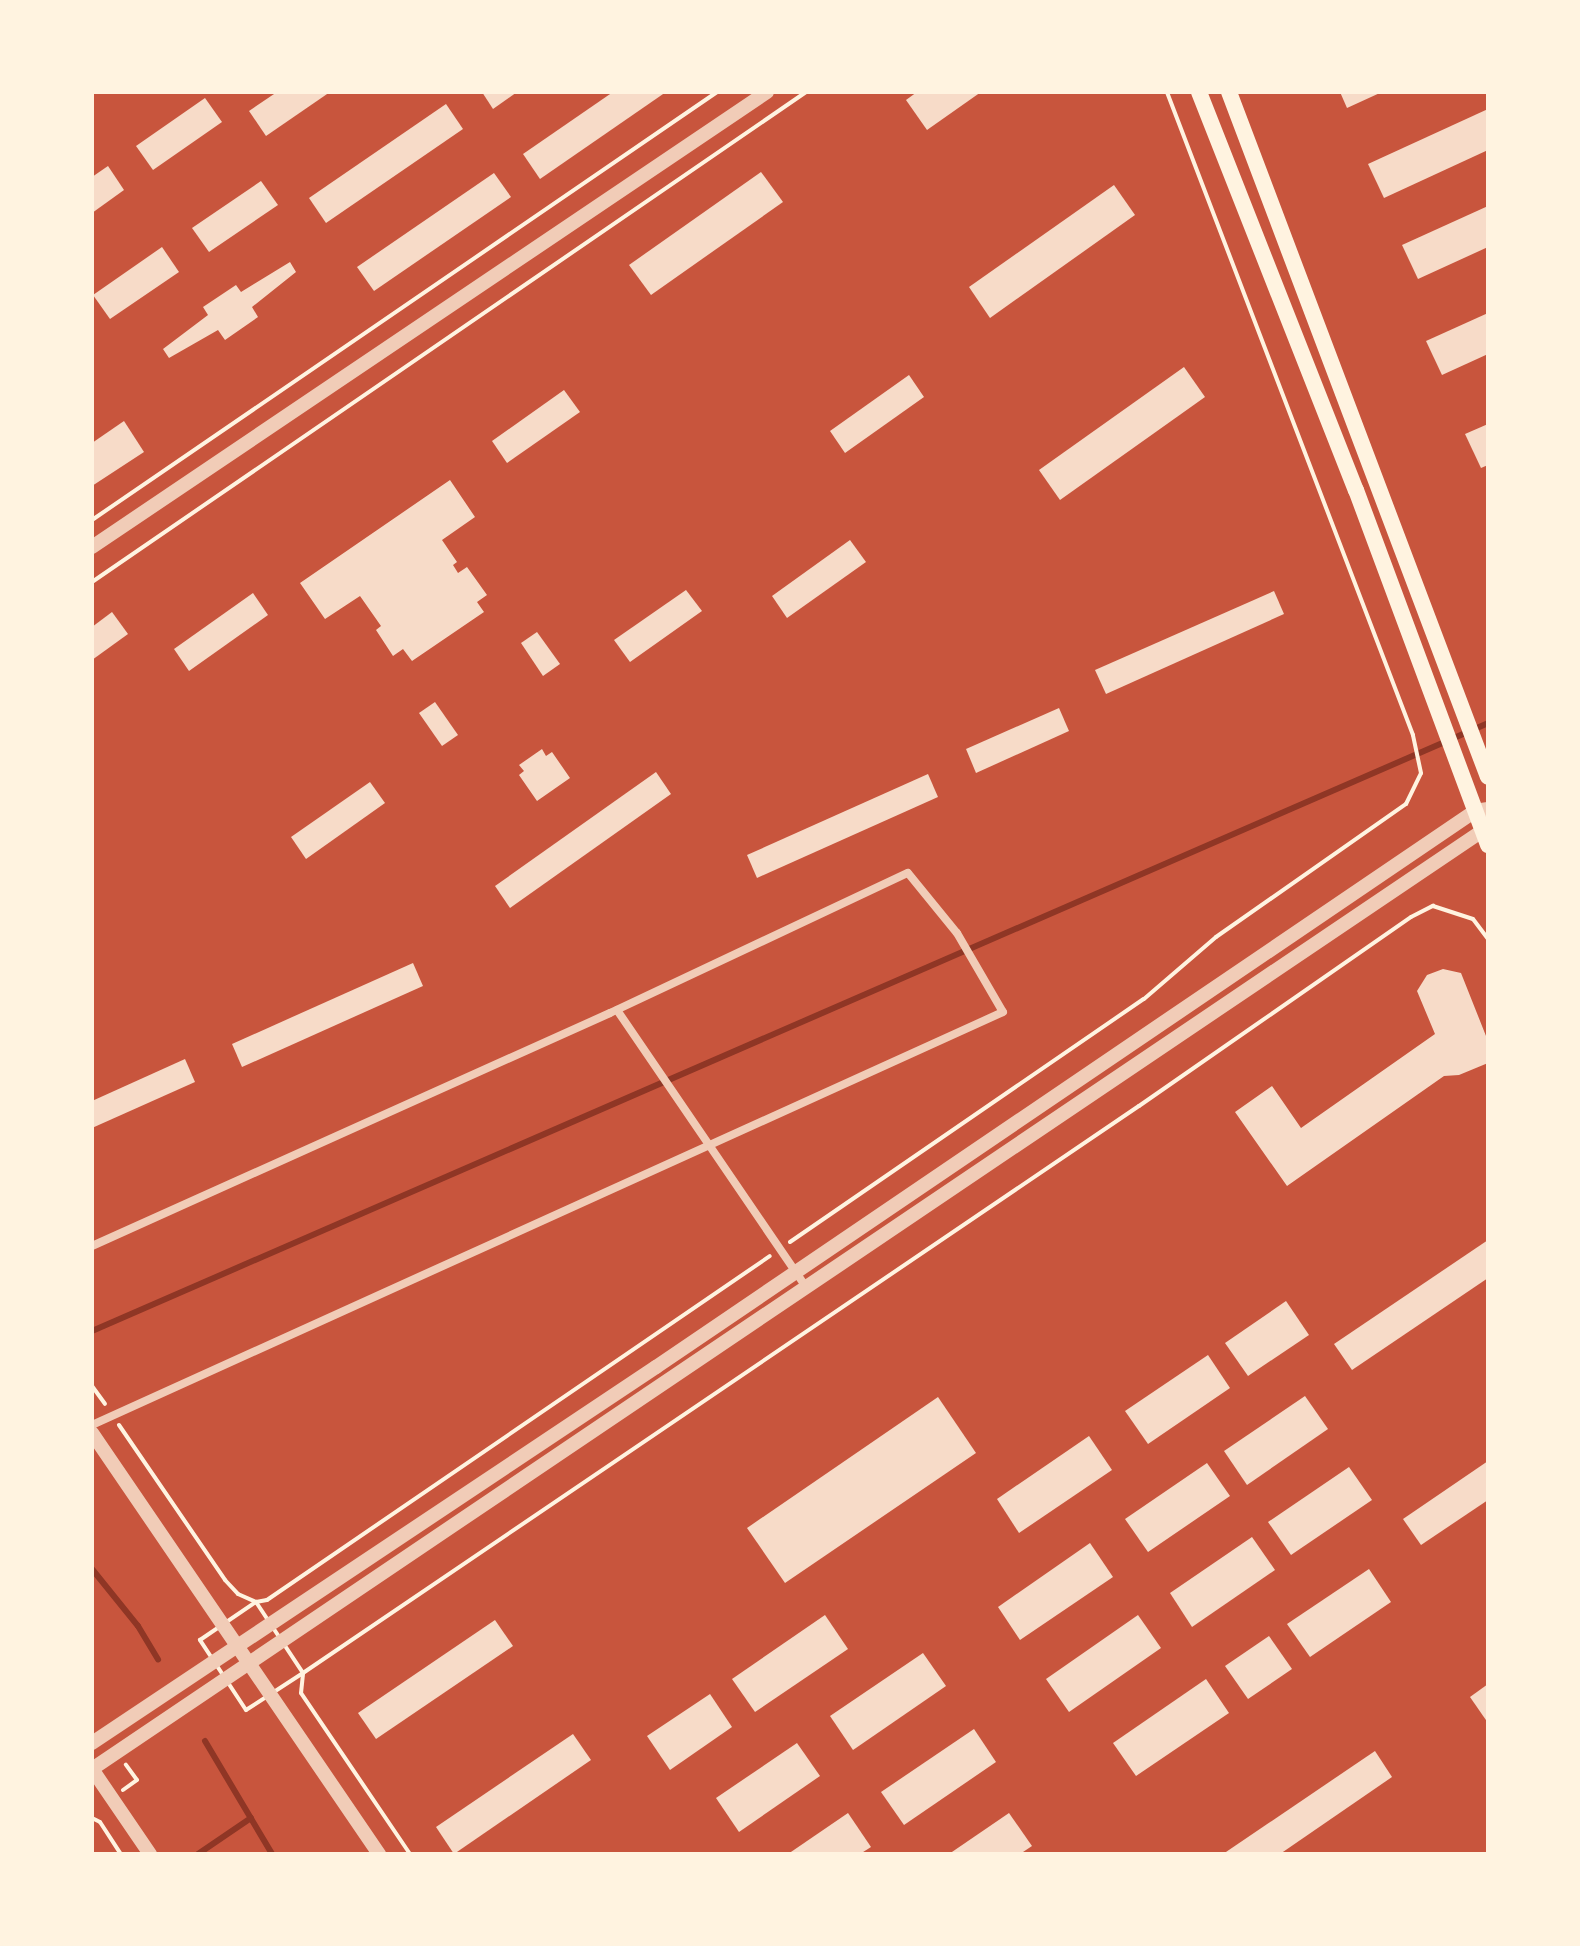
<!DOCTYPE html>
<style>
body{margin:0}
#map{position:relative;width:1580px;height:1946px;overflow:hidden;background:#c8553d;font-family:"Libre Baskerville",serif}
div>[style]{position:absolute}
[style*='--x']{left:calc(var(--x)*1px);top:calc(var(--y)*1px);width:calc(var(--w)*1px);rotate:calc(var(--a)*1deg)}
.stream>*{height:6px;margin:-3px;padding:0 3px;transform-origin:3px;border-radius:3px;background:#8f3625}
.building>*{inset:0;background:#f7dbc8}
.path>*{height:4px;margin:-2px;padding:0 2px;transform-origin:2px;border-radius:2px;background:#fff3e0}
.minor>*{height:8px;margin:-4px;padding:0 4px;transform-origin:4px;border-radius:4px;background:#f1ccb7}
.tertiary>*{height:14px;margin:-7px;padding:0 7px;transform-origin:7px;border-radius:7px;background:#f1ccb7}
.secondary>*{height:16px;margin:-8px;padding:0 8px;transform-origin:8px;border-radius:8px;background:#fff3e0}
span{translate:-50% -50%;white-space:nowrap;text-align:center;line-height:1.15;-webkit-text-stroke:7px #fff3e0;paint-order:stroke}
.frame{position:absolute;inset:0;border:94px solid #fff3e0;pointer-events:none}
</style>
<div id="map">
<div class="stream">
<div style="--x:92;--y:1331;--w:1523;--a:-23.53"></div>
<div style="--x:92;--y:1569;--w:73;--a:51.1"></div>
<div style="--x:138;--y:1626;--w:39;--a:59"></div>
<div style="--x:205;--y:1741;--w:131;--a:59.3"></div>
<div style="--x:198;--y:1854;--w:64;--a:-34.2"></div>
</div>
<div class="building">
<div style="clip-path:polygon(277px 92px,330px 92px,266px 136px,249px 111px)"></div>
<div style="clip-path:polygon(482px 92px,517px 92px,493px 109px)"></div>
<div style="clip-path:polygon(613px 92px,666px 92px,540px 179px,523px 154px)"></div>
<div style="clip-path:polygon(917px 92px,981px 92px,927px 130px,906px 100px)"></div>
<div style="clip-path:polygon(1340px 92px,1382px 92px,1347px 108px)"></div>
<div style="clip-path:polygon(205px 98px,222px 122px,153px 170px,136px 146px)"></div>
<div style="clip-path:polygon(446px 104px,463px 129px,326px 223px,309px 198px)"></div>
<div style="clip-path:polygon(1488px 109px,1488px 150px,1384px 198px,1368px 164px)"></div>
<div style="clip-path:polygon(108px 166px,124px 190px,92px 213px,92px 177px)"></div>
<div style="clip-path:polygon(761px 172px,783px 202px,651px 295px,629px 265px)"></div>
<div style="clip-path:polygon(494px 173px,511px 197px,374px 291px,357px 267px)"></div>
<div style="clip-path:polygon(261px 181px,278px 205px,209px 252px,192px 228px)"></div>
<div style="clip-path:polygon(1114px 185px,1135px 215px,990px 318px,969px 287px)"></div>
<div style="clip-path:polygon(1488px 206px,1488px 247px,1418px 279px,1402px 245px)"></div>
<div style="clip-path:polygon(162px 247px,179px 272px,110px 319px,93px 295px)"></div>
<div style="clip-path:polygon(290px 262px,296px 272px,252px 307px,258px 317px,225px 340px,218px 330px,169px 358px,163px 349px,208px 315px,203px 307px,236px 285px,241px 292px)"></div>
<div style="clip-path:polygon(1488px 313px,1488px 354px,1442px 375px,1426px 341px)"></div>
<div style="clip-path:polygon(1184px 367px,1205px 397px,1060px 500px,1039px 470px)"></div>
<div style="clip-path:polygon(909px 375px,924px 397px,845px 453px,830px 431px)"></div>
<div style="clip-path:polygon(564px 390px,580px 412px,507px 463px,492px 441px)"></div>
<div style="clip-path:polygon(124px 421px,144px 452px,92px 486px,92px 443px)"></div>
<div style="clip-path:polygon(1488px 424px,1488px 465px,1481px 468px,1465px 434px)"></div>
<div style="clip-path:polygon(450px 480px,475px 517px,442px 540px,457px 562px,453px 565px,458px 573px,467px 567px,487px 595px,477px 602px,484px 612px,412px 661px,403px 649px,393px 656px,376px 630px,381px 626px,360px 596px,325px 619px,300px 583px)"></div>
<div style="clip-path:polygon(850px 540px,866px 562px,787px 618px,772px 596px)"></div>
<div style="clip-path:polygon(686px 590px,702px 611px,630px 662px,614px 640px)"></div>
<div style="clip-path:polygon(1274px 591px,1284px 614px,1106px 694px,1095px 670px)"></div>
<div style="clip-path:polygon(253px 593px,268px 615px,189px 671px,174px 649px)"></div>
<div style="clip-path:polygon(112px 612px,128px 634px,92px 660px,92px 627px)"></div>
<div style="clip-path:polygon(537px 632px,560px 664px,543px 676px,521px 643px)"></div>
<div style="clip-path:polygon(435px 702px,458px 735px,442px 746px,419px 713px)"></div>
<div style="clip-path:polygon(1059px 708px,1069px 731px,976px 773px,966px 749px)"></div>
<div style="clip-path:polygon(542px 749px,546px 756px,552px 752px,570px 778px,537px 801px,519px 775px,524px 771px,519px 765px)"></div>
<div style="clip-path:polygon(656px 772px,671px 794px,510px 908px,495px 886px)"></div>
<div style="clip-path:polygon(928px 774px,938px 797px,757px 878px,747px 855px)"></div>
<div style="clip-path:polygon(370px 782px,385px 803px,306px 859px,291px 837px)"></div>
<div style="clip-path:polygon(413px 963px,423px 986px,242px 1067px,232px 1044px)"></div>
<div style="clip-path:polygon(1443px 969px,1461px 973px,1488px 1041px,1488px 1063px,1459px 1075px,1444px 1076px,1287px 1186px,1235px 1112px,1272px 1086px,1301px 1128px,1435px 1034px,1417px 991px,1427px 975px)"></div>
<div style="clip-path:polygon(185px 1059px,195px 1082px,92px 1128px,92px 1101px)"></div>
<div style="clip-path:polygon(1488px 1240px,1488px 1278px,1352px 1370px,1334px 1344px)"></div>
<div style="clip-path:polygon(1286px 1301px,1309px 1335px,1248px 1376px,1225px 1343px)"></div>
<div style="clip-path:polygon(1208px 1355px,1230px 1388px,1148px 1444px,1125px 1411px)"></div>
<div style="clip-path:polygon(1305px 1396px,1328px 1429px,1247px 1485px,1224px 1451px)"></div>
<div style="clip-path:polygon(938px 1397px,976px 1453px,785px 1583px,747px 1528px)"></div>
<div style="clip-path:polygon(1089px 1436px,1112px 1470px,1019px 1533px,997px 1499px)"></div>
<div style="clip-path:polygon(1488px 1461px,1488px 1500px,1421px 1545px,1403px 1519px)"></div>
<div style="clip-path:polygon(1207px 1463px,1230px 1496px,1148px 1552px,1125px 1519px)"></div>
<div style="clip-path:polygon(1349px 1467px,1372px 1500px,1291px 1555px,1268px 1522px)"></div>
<div style="clip-path:polygon(1252px 1537px,1275px 1570px,1192px 1627px,1170px 1593px)"></div>
<div style="clip-path:polygon(1090px 1543px,1113px 1577px,1020px 1640px,998px 1607px)"></div>
<div style="clip-path:polygon(1369px 1569px,1391px 1602px,1310px 1657px,1287px 1624px)"></div>
<div style="clip-path:polygon(825px 1615px,848px 1649px,755px 1712px,732px 1679px)"></div>
<div style="clip-path:polygon(1138px 1615px,1161px 1648px,1069px 1712px,1046px 1679px)"></div>
<div style="clip-path:polygon(495px 1620px,513px 1646px,376px 1739px,358px 1713px)"></div>
<div style="clip-path:polygon(1269px 1636px,1292px 1669px,1248px 1699px,1225px 1666px)"></div>
<div style="clip-path:polygon(923px 1653px,946px 1686px,853px 1750px,830px 1716px)"></div>
<div style="clip-path:polygon(1206px 1679px,1229px 1713px,1136px 1776px,1113px 1743px)"></div>
<div style="clip-path:polygon(1488px 1684px,1488px 1723px,1470px 1697px)"></div>
<div style="clip-path:polygon(710px 1694px,732px 1727px,670px 1770px,647px 1736px)"></div>
<div style="clip-path:polygon(974px 1729px,996px 1762px,904px 1825px,881px 1792px)"></div>
<div style="clip-path:polygon(573px 1734px,591px 1760px,454px 1854px,436px 1827px)"></div>
<div style="clip-path:polygon(797px 1743px,820px 1776px,739px 1832px,716px 1798px)"></div>
<div style="clip-path:polygon(1375px 1751px,1392px 1777px,1280px 1854px,1223px 1854px)"></div>
<div style="clip-path:polygon(848px 1813px,871px 1847px,860px 1854px,788px 1854px)"></div>
<div style="clip-path:polygon(1009px 1813px,1032px 1846px,1020px 1854px,949px 1854px)"></div>
</div>
<div class="path">
<div style="--x:92;--y:520;--w:758;--a:-34.4"></div>
<div style="--x:92;--y:582;--w:866;--a:-34.46"></div>
<div style="--x:790;--y:1242;--w:429;--a:-34.5"></div>
<div style="--x:1144;--y:999;--w:95;--a:-40.7"></div>
<div style="--x:1216;--y:937;--w:232;--a:-35"></div>
<div style="--x:1406;--y:804;--w:34;--a:-64"></div>
<div style="--x:1421;--y:773;--w:39;--a:-102"></div>
<div style="--x:1413;--y:735;--w:688;--a:-110.94"></div>
<div style="--x:92;--y:1386;--w:22;--a:54"></div>
<div style="--x:119;--y:1425;--w:188;--a:55.6"></div>
<div style="--x:225;--y:1580;--w:19;--a:47"></div>
<div style="--x:238;--y:1594;--w:20;--a:24"></div>
<div style="--x:256;--y:1602;--w:11;--a:-10"></div>
<div style="--x:267;--y:1600;--w:609;--a:-34.37"></div>
<div style="--x:256;--y:1602;--w:85;--a:56.5"></div>
<div style="--x:303;--y:1673;--w:68;--a:147"></div>
<div style="--x:246;--y:1710;--w:84;--a:-123.3"></div>
<div style="--x:200;--y:1640;--w:68;--a:-34.2"></div>
<div style="--x:123;--y:1790;--w:17;--a:-36"></div>
<div style="--x:137;--y:1780;--w:19;--a:-126"></div>
<div style="--x:92;--y:1818;--w:9;--a:27"></div>
<div style="--x:100;--y:1822;--w:38;--a:57"></div>
<div style="--x:410;--y:1854;--w:194;--a:-124.1"></div>
<div style="--x:301;--y:1693;--w:20;--a:-84"></div>
<div style="--x:303;--y:1673;--w:1010;--a:-34.15"></div>
<div style="--x:1139;--y:1106;--w:331;--a:-34.8"></div>
<div style="--x:1411;--y:917;--w:25;--a:-27"></div>
<div style="--x:1433;--y:906;--w:42;--a:18"></div>
<div style="--x:1473;--y:919;--w:25;--a:53"></div>
</div>
<div class="minor">
<div style="--x:617;--y:1010;--w:335;--a:55.7"></div>
<div style="--x:92;--y:1246;--w:568;--a:-24.22"></div>
<div style="--x:610;--y:1013;--w:329;--a:-25.2"></div>
<div style="--x:908;--y:873;--w:77;--a:50.8"></div>
<div style="--x:957;--y:933;--w:91;--a:59.8"></div>
<div style="--x:1003;--y:1012;--w:1000;--a:155.61"></div>
</div>
<div class="tertiary">
<div style="--x:92;--y:547;--w:814;--a:-33.98"></div>
<div style="--x:92;--y:1433;--w:510;--a:55.72"></div>
<div style="--x:92;--y:1743;--w:678;--a:-33.69"></div>
<div style="--x:656;--y:1367;--w:990;--a:-34.17"></div>
<div style="--x:1475;--y:811;--w:13;--a:-9"></div>
<div style="--x:92;--y:1769;--w:1677;--a:-34.01"></div>
<div style="--x:1482;--y:831;--w:10;--a:-53"></div>
<div style="--x:92;--y:1769;--w:103;--a:55.7"></div>
</div>
<div class="secondary">
<div style="--x:1199;--y:92;--w:428;--a:68.5"></div>
<div style="--x:1356;--y:490;--w:379;--a:69.6"></div>
<div style="--x:1229;--y:92;--w:732;--a:69.29"></div>
</div>
<div class="frame"></div>
</div>
